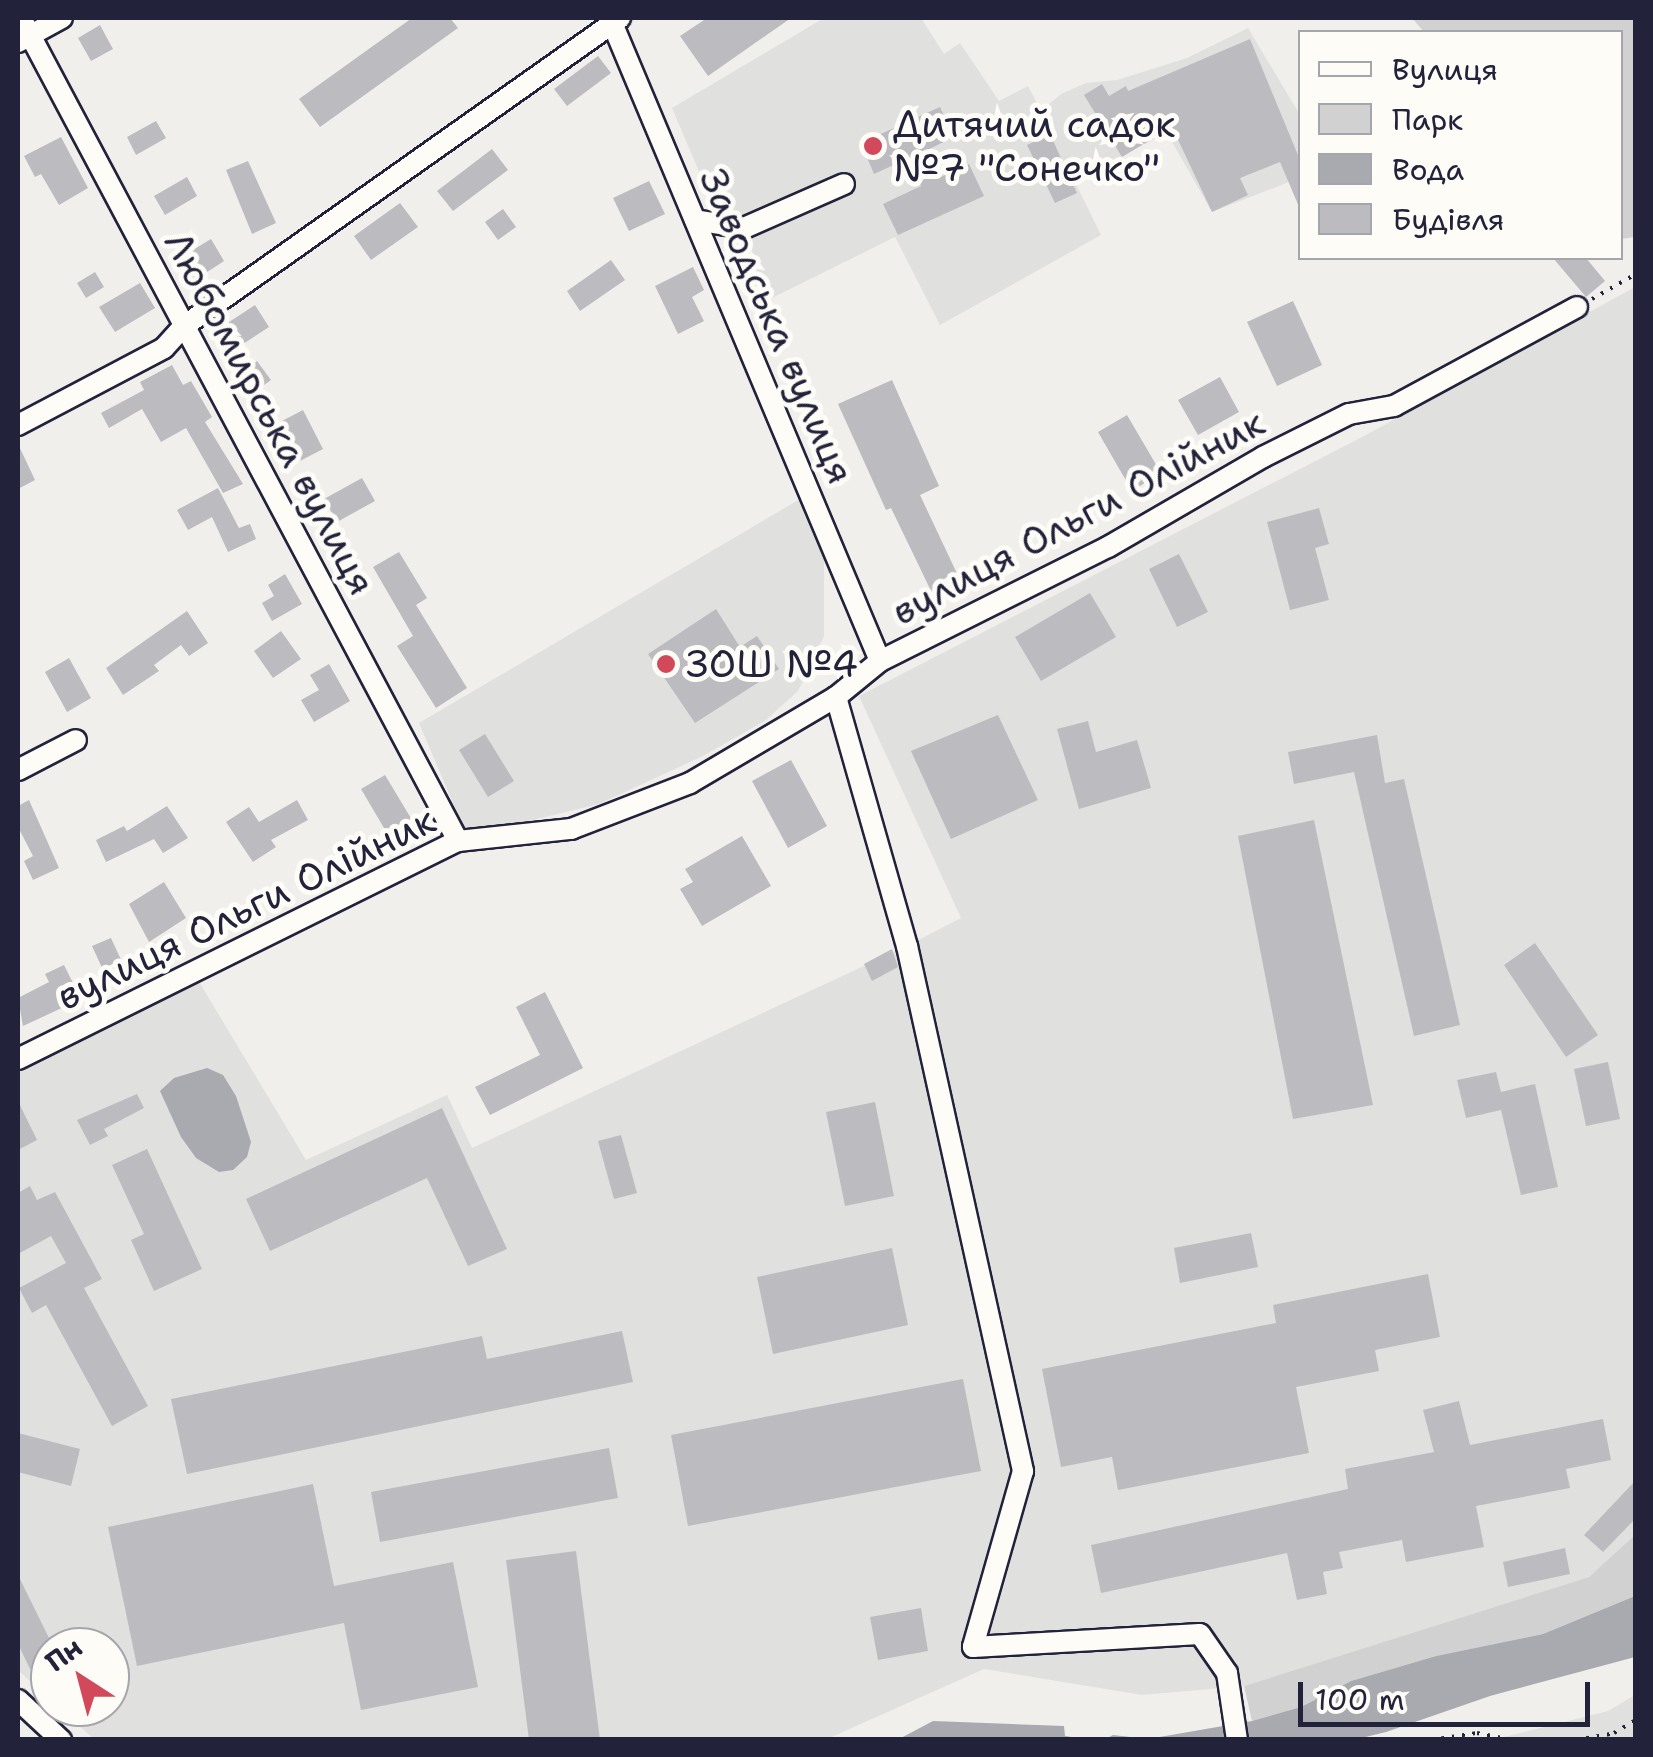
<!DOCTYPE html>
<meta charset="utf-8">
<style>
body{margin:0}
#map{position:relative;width:1653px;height:1757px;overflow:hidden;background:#f0efec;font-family:"Shantell Sans",sans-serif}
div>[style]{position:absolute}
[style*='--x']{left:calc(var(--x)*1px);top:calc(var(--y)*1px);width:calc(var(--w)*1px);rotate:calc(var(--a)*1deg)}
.built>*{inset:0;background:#e0e0df}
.green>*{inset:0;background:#d2d1d1}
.water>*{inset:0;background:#a9a9b0}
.building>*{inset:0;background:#bcbcc0}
.path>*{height:4px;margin-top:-2px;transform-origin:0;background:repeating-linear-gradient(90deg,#22223b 0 2.5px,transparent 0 10.5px)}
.roads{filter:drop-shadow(2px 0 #22223b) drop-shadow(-2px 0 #22223b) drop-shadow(0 2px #22223b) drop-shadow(0 -2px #22223b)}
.minor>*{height:20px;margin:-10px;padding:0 10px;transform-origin:10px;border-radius:10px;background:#fdfcf7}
.dots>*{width:28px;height:28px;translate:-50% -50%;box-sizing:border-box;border:5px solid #fdfcf7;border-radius:50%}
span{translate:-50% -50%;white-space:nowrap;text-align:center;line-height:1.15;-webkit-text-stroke:10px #fdfcf7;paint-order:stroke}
.poi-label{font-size:38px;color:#22223b}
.left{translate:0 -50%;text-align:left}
.street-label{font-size:38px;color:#22223b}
.frame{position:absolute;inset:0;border:20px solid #22223b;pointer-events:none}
.legend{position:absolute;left:1298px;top:30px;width:325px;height:230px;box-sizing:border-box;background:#fdfcf7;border:2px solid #a5a5ac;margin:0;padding:12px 18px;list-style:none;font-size:30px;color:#22223b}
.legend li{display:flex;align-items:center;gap:20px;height:50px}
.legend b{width:50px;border:2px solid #a5a5ac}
.north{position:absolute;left:30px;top:1627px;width:100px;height:100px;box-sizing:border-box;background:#fdfcf7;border:2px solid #a5a5ac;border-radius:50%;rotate:324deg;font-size:28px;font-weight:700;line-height:40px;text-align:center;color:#22223b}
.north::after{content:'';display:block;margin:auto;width:35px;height:45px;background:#d1495b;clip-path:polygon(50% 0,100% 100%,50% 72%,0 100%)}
.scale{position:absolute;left:1298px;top:1682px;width:292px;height:45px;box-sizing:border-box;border:5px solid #22223b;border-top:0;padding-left:12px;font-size:30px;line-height:35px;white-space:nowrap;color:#22223b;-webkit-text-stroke:8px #fdfcf7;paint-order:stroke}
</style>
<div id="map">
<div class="built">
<div style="clip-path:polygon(824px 18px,921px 18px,944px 54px,960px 43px,999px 101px,1028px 86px,1041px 111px,1061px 94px,1086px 83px,1117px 80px,1187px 58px,1248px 28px,1300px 115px,1300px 209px,1289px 182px,1212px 212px,1167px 133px,1074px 180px,1101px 235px,940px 325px,895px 237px,756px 306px,672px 108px)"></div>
<div style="clip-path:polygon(1635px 287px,1636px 1535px,1589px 1577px,1244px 1686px,1142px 1695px,984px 1669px,827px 1739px,94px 1739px,58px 1707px,110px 1707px,110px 1647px,50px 1647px,50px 1700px,18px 1670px,18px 1068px,198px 980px,306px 1160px,447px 1095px,472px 1148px,907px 946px,961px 918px,859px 696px,1364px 436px)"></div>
<div style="clip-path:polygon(800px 499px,824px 558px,824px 636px,798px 691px,766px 720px,703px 756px,599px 804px,492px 830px,464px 829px,419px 723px)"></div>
<div style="clip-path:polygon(1635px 1695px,1635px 1739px,1496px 1739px,1608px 1711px)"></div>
</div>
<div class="green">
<div style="clip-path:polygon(1412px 18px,1635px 18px,1635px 237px,1621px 239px,1620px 32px,1424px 32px)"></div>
<div style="clip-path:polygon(1635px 1535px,1635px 1596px,1543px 1634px,1436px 1656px,1351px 1681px,1301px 1707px,1252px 1721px,1244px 1686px,1589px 1577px)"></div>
</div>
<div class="water">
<div style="clip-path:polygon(207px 1068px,223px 1075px,236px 1096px,251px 1142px,247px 1157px,233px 1170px,219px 1172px,196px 1158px,181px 1137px,160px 1091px,174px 1078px)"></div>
<div style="clip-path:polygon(1635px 1596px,1635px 1657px,1490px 1696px,1386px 1732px,1353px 1740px,1104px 1740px,1113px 1735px,1148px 1739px,1252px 1721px,1301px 1707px,1351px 1681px,1436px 1656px,1543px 1634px)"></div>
<div style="clip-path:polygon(933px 1721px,1064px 1726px,1065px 1736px,1085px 1739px,899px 1739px)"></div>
</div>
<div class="building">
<div style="clip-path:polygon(412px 18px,450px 18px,458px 28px,320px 127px,299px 99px)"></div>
<div style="clip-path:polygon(707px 18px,791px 18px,708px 76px,680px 36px)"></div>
<div style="clip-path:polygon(100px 25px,113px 49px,91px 61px,78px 38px)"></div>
<div style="clip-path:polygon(1250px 39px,1300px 160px,1300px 209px,1280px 162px,1240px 178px,1248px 195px,1212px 212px,1172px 127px,1122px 157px,1084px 95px,1102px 84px,1109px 96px,1126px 86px,1128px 91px)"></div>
<div style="clip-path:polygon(598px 56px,611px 73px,567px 106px,554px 89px)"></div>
<div style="clip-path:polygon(940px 107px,954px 137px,923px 152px,936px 179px,969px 164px,984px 196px,898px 235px,883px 204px,921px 186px,909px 158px,874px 174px,861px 143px)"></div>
<div style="clip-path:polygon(156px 121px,166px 138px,136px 155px,127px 137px)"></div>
<div style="clip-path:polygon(1050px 134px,1077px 193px,1055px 203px,1027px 145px)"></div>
<div style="clip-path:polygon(61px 137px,88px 188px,59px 205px,41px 174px,35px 177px,24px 156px)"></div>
<div style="clip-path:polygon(492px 149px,508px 170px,453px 211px,437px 191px)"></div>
<div style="clip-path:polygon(248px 161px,276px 223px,252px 234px,226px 170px)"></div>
<div style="clip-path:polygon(187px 177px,197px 196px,165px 215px,154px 196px)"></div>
<div style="clip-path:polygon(649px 181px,665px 214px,629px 231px,613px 198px)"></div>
<div style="clip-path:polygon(400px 203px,418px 227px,371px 260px,354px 236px)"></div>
<div style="clip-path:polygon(503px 209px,516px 227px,498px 240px,485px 222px)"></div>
<div style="clip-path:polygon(211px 239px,224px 261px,192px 282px,178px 259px)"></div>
<div style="clip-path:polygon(1553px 258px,1586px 258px,1605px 281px,1586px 297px)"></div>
<div style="clip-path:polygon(611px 260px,625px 280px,580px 311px,567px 291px)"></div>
<div style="clip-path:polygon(693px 267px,704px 290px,692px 297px,704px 321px,678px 334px,655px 286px)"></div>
<div style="clip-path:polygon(95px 272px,104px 287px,86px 298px,77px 283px)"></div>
<div style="clip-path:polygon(140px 283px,155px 308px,115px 332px,99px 307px)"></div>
<div style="clip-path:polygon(1293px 301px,1322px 365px,1277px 386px,1247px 322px)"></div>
<div style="clip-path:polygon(255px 305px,269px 327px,237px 348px,223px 326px)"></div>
<div style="clip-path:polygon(257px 361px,271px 380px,257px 390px,243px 371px)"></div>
<div style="clip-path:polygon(172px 365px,183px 385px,191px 381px,212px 417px,205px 422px,243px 484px,223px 493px,186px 428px,161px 442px,142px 409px,109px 428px,101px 413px,144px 390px,140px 382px)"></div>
<div style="clip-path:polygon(1220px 377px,1239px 412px,1198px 435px,1178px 400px)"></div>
<div style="clip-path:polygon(892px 380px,939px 486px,920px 495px,961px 582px,933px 595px,891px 508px,886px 510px,838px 404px)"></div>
<div style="clip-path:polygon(303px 410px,323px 449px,298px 462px,278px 423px)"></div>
<div style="clip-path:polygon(1127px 415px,1161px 473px,1132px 491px,1098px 432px)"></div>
<div style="clip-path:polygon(18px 444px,35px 480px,18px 489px)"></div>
<div style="clip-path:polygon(362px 478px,375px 501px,337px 522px,324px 499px)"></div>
<div style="clip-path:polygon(218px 488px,239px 528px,250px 524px,256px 539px,228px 552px,212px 517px,188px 530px,177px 510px)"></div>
<div style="clip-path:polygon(1319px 508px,1329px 544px,1315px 548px,1329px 600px,1290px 610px,1267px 522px)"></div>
<div style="clip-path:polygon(399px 552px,427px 598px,416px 605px,467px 688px,436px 708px,397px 646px,413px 636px,373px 567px)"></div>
<div style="clip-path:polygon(1179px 554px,1208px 612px,1177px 627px,1149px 569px)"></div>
<div style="clip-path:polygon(285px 574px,302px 604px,272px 621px,262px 603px,274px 596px,268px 585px)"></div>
<div style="clip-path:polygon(1090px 593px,1116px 637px,1041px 681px,1015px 637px)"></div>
<div style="clip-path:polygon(716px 609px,740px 647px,757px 636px,779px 669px,695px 723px,648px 654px)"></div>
<div style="clip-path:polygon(187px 611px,208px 643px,189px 656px,181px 645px,154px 665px,159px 671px,123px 695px,106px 668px)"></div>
<div style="clip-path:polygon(281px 631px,301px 659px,273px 678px,254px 651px)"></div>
<div style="clip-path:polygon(69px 658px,91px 698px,67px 712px,45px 672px)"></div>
<div style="clip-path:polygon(329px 664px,350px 701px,314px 722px,301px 700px,319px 690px,310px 675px)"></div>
<div style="clip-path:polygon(998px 715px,1038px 800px,951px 839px,911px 751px)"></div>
<div style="clip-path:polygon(1088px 721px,1096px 752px,1137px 740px,1151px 788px,1079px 809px,1057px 729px)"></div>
<div style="clip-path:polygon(485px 734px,514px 781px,488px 797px,459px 750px)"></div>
<div style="clip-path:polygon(1377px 735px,1385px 783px,1404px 779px,1460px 1025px,1414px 1036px,1354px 772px,1294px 784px,1288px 752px)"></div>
<div style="clip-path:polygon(791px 760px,827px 826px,788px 848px,752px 781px)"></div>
<div style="clip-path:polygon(385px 775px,418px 830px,394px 845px,361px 789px)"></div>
<div style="clip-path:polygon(29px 800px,59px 868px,33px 880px,24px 861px,33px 856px,18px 827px,18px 806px)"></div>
<div style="clip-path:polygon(297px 800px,308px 820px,271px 840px,276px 847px,253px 862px,226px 822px,249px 807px,259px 822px)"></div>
<div style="clip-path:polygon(167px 806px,188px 838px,163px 853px,154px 839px,106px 862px,96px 840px,124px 826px,127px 831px)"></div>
<div style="clip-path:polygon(1314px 820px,1373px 1105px,1293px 1119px,1238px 836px)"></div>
<div style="clip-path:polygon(742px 836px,771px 886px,702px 926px,680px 889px,693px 882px,685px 869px)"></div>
<div style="clip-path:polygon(164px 882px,186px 918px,149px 942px,129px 904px)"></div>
<div style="clip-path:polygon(111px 938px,128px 975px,109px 983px,92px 946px)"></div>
<div style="clip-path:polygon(1535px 943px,1598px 1035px,1566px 1057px,1504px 965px)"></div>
<div style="clip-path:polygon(892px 949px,898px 967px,872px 981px,864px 964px)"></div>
<div style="clip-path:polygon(64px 965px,81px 999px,23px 1026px,18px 998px,49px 982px,45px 974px)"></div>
<div style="clip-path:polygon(545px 992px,583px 1068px,490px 1115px,475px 1087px,540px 1055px,516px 1007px)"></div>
<div style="clip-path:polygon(1608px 1062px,1620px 1119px,1586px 1126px,1574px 1069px)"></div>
<div style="clip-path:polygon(1496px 1072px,1501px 1092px,1535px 1084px,1558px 1187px,1521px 1195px,1501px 1110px,1466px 1118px,1457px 1080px)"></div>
<div style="clip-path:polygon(137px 1094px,144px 1108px,104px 1129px,108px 1136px,90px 1145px,77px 1120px)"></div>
<div style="clip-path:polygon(18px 1101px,37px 1140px,18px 1150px)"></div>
<div style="clip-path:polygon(875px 1102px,894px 1196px,845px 1206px,826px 1112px)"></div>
<div style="clip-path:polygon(442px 1108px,507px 1249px,468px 1266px,427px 1178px,270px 1251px,246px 1199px)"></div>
<div style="clip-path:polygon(621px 1135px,637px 1193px,614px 1199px,598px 1141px)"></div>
<div style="clip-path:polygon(147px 1149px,202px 1269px,154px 1291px,131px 1240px,144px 1234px,112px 1165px)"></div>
<div style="clip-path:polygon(30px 1186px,37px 1200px,55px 1192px,102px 1279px,84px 1288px,148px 1406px,112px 1426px,46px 1305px,32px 1313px,19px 1288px,66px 1263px,51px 1236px,18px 1254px,18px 1193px)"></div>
<div style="clip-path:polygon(1251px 1233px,1258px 1267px,1180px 1283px,1174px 1248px)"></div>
<div style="clip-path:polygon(892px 1248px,908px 1325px,773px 1354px,757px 1277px)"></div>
<div style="clip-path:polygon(1428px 1274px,1440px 1337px,1375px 1350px,1379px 1371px,1296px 1387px,1309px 1453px,1118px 1490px,1112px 1457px,1061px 1467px,1042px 1369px,1276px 1323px,1273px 1305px)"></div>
<div style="clip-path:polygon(622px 1331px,633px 1382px,187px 1474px,171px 1399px,482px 1336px,487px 1359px)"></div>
<div style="clip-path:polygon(963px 1379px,981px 1471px,688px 1526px,671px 1435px)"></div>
<div style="clip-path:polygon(1459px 1401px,1470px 1445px,1603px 1419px,1611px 1460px,1566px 1469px,1570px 1488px,1476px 1506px,1484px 1547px,1406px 1562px,1402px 1540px,1339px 1552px,1343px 1568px,1323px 1572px,1327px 1594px,1297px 1600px,1287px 1553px,1101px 1593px,1091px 1545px,1348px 1489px,1345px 1469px,1434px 1452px,1423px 1410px)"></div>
<div style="clip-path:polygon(18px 1433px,80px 1449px,71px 1486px,18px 1472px)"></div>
<div style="clip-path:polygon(609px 1448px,618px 1498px,380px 1542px,371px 1492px)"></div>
<div style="clip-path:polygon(1636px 1480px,1636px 1518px,1603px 1552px,1584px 1535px)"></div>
<div style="clip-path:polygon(313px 1484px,334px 1586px,453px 1562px,478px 1687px,361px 1710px,344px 1623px,137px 1666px,108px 1527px)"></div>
<div style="clip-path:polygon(1565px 1548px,1570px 1574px,1508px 1587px,1503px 1562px)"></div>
<div style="clip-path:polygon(576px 1551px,600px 1740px,529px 1740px,506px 1560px)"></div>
<div style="clip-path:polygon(18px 1575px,50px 1640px,50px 1659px,30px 1669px,18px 1644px)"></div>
<div style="clip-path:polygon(921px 1608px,928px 1651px,878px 1660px,870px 1617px)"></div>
</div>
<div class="path">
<div style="--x:1592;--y:299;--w:51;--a:-29.6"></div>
<div style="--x:1431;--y:1740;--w:47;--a:-8.7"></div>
<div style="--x:1477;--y:1733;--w:36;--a:11"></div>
<div style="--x:1576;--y:1740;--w:39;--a:-10"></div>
<div style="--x:1614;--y:1733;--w:26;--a:-31"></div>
</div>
<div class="roads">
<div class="minor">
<div style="--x:21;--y:18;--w:932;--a:62.03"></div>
<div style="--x:610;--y:18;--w:697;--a:67.22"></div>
<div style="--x:18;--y:42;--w:50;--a:-28.6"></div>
<div style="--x:695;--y:220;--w:50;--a:9.3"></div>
<div style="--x:744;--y:228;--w:109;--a:-23.7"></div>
<div style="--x:18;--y:425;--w:165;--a:-27.8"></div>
<div style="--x:164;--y:348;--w:30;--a:-48"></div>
<div style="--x:184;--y:326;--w:534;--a:-35.24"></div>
<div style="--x:836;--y:697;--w:259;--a:74.1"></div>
<div style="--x:907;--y:946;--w:538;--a:77.54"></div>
<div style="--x:1023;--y:1471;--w:183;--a:105.9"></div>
<div style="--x:973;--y:1647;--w:227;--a:-3.3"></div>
<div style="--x:1200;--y:1634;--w:47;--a:55.3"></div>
<div style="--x:1227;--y:1673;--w:68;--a:81.5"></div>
<div style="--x:18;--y:770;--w:65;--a:-27.3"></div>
<div style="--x:18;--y:1059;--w:491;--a:-26.4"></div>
<div style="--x:458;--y:841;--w:114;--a:-6.1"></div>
<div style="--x:571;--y:829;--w:128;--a:-21.1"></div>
<div style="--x:690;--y:783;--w:169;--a:-30.5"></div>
<div style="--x:836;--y:697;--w:57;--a:-39.3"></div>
<div style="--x:880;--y:661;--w:255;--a:-26.6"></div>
<div style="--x:1108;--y:547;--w:179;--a:-30.1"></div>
<div style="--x:1263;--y:457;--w:96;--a:-26.6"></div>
<div style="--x:1349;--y:414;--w:46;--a:-10.1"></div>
<div style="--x:1394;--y:406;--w:208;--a:-28.4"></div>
<div style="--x:18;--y:1700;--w:59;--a:42.9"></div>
</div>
</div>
<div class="dots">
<div style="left:873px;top:146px;background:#d1495b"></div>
<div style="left:666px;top:664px;background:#d1495b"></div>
</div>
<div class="poi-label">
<span class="left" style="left:893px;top:146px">Дитячий садок<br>№7 "Сонечко"</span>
<span class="left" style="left:686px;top:664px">ЗОШ №4</span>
</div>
<div class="street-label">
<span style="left:777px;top:326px;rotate:67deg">Заводська вулиця</span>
<span style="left:270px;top:413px;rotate:62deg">Любомирська вулиця</span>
<span style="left:1078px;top:517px;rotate:-28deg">вулиця Ольги Олійник</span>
<span style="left:246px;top:908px;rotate:-26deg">вулиця Ольги Олійник</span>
</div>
<div class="frame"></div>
<ul class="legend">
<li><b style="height:12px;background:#fdfcf7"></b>Вулиця</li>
<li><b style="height:28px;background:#d2d1d1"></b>Парк</li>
<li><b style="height:28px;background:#a9a9b0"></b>Вода</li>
<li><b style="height:28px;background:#bcbcc0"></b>Будівля</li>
</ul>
<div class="north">Пн</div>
<div class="scale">100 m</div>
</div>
